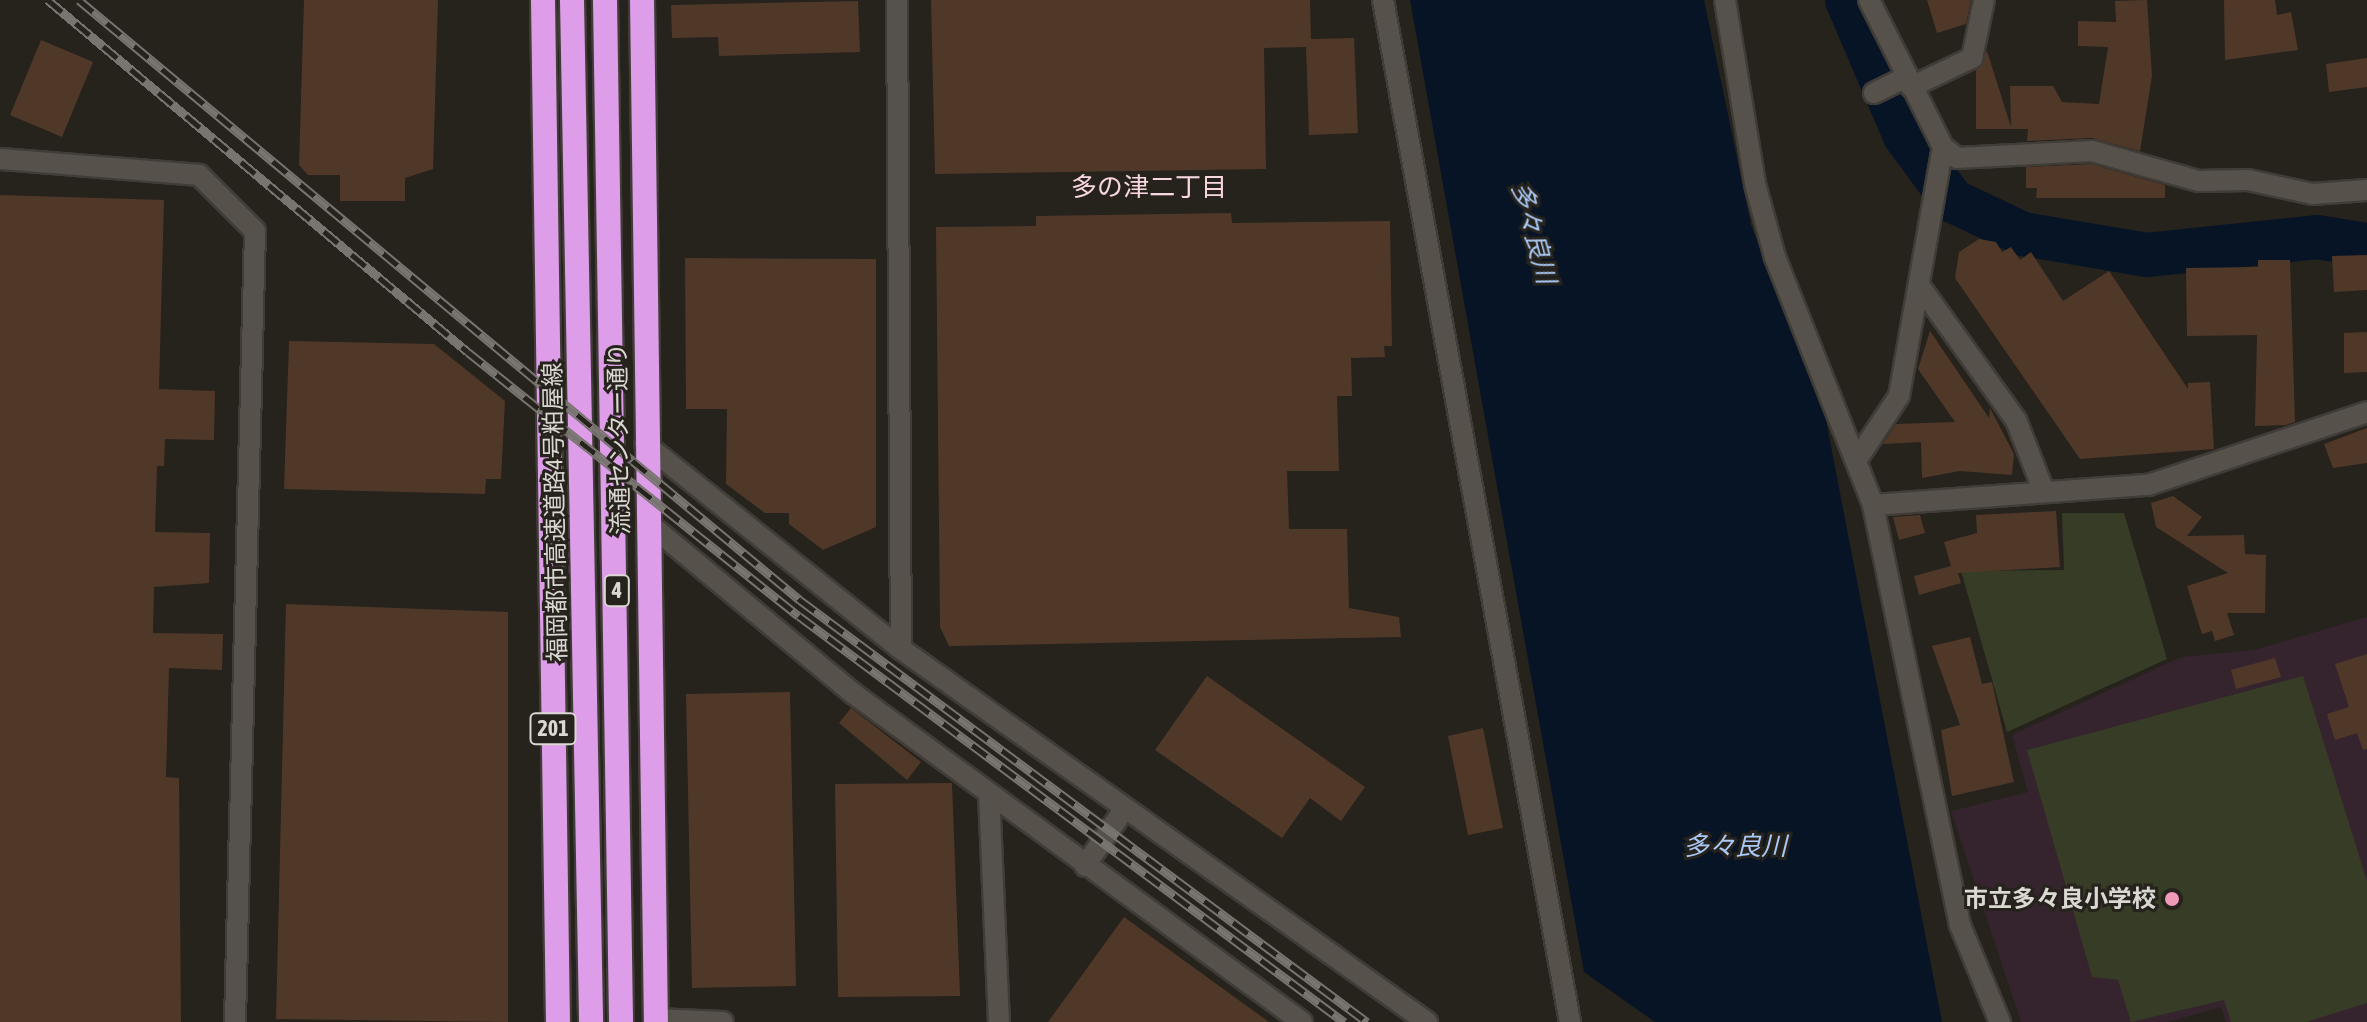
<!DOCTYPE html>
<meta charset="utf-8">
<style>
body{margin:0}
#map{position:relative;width:2367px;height:1022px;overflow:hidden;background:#26221c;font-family:"Asap Condensed","Noto Sans JP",sans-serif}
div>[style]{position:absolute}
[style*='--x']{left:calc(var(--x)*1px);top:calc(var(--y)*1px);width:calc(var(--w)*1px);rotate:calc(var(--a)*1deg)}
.education>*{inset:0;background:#35242d}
.green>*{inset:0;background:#363c25}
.water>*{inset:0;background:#071426}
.river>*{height:44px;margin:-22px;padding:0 22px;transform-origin:22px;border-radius:22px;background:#071426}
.building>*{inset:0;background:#503829}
.roads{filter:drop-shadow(2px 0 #403c37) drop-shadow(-2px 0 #403c37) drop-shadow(0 2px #403c37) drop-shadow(0 -2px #403c37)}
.minor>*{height:20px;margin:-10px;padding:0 10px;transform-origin:10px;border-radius:10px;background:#56514b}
.highway>*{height:24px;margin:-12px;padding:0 12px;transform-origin:12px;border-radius:12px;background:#dd9de9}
.rail>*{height:9px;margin-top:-4.5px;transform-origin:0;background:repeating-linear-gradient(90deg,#26221c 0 18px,#787570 0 36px);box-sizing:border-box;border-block:2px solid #787570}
.dots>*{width:22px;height:22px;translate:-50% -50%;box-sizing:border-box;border:4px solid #26221c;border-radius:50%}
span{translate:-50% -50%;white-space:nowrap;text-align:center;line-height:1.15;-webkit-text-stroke:6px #26221c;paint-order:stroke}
.shield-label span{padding:2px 6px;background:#26221c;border:2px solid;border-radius:6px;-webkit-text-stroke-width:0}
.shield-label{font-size:22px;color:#dbd8d4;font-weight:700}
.street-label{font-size:24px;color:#dbd8d4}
.poi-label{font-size:24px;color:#dbd8d4;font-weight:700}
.right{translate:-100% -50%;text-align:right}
.neighbourhood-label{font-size:26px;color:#f9d7e1}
.water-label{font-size:26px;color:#aac9f6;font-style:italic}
</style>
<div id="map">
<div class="education">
<div style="clip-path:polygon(2367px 617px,2367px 1022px,2226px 1022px,2221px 1007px,2168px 1022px,2021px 1022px,1951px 811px,2028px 792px,2012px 735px,2181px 657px,2254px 650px)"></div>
</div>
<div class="green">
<div style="clip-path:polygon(2062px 513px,2124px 513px,2167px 659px,2007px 732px,1961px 571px,2064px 570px)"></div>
<div style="clip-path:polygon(2303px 676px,2367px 881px,2367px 1003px,2306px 1022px,2231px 1022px,2224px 1000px,2131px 1022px,2118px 980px,2092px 977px,2027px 750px)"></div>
</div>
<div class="water">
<div style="clip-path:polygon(1410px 0,1704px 0,1751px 225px,1825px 415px,1942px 1022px,1655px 1022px,1584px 972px)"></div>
</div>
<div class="river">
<div style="--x:1847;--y:0;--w:148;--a:66.9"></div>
<div style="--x:1905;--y:136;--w:81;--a:53.6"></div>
<div style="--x:1953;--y:201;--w:77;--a:25.2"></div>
<div style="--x:2023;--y:234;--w:126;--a:9.6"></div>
<div style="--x:2147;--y:255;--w:171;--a:-6"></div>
<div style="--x:2317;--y:237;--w:51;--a:9.1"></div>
</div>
<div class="building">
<div style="clip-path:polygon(304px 0,438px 0,433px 169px,405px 178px,405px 201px,340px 201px,340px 175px,308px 175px,299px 165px)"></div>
<div style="clip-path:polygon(931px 0,1310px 0,1311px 39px,1354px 38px,1358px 133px,1309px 135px,1306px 47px,1264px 48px,1266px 169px,935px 174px)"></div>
<div style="clip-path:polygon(1927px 0,1971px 0,1966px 24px,1937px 33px)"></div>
<div style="clip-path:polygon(2147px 0,2152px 76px,2140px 151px,2092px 138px,2027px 141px,2028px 129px,1976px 129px,1976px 71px,1987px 51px,2011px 127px,2010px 86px,2053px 86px,2062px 102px,2099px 104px,2108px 47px,2078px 46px,2078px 21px,2116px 22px,2115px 1px)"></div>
<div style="clip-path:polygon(2224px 0,2275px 0,2277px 15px,2291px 12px,2298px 50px,2225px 60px)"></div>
<div style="clip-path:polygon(858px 1px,860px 52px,719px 56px,718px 37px,672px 38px,671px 5px)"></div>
<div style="clip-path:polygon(41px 40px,93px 62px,62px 137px,10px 115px)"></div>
<div style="clip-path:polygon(2367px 58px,2367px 87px,2329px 92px,2326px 64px)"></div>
<div style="clip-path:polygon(2091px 164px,2165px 185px,2165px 198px,2036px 198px,2037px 188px,2026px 188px,2026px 167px)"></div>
<div style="clip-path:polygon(0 195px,164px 200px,159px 389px,215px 391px,214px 440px,165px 439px,164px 466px,157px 466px,155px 532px,210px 533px,209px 583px,154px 587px,153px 633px,223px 634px,222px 670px,169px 668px,166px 777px,179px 778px,181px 1022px,0 1022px)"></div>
<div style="clip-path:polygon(1231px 213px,1232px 223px,1390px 221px,1392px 346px,1384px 346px,1385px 357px,1351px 358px,1352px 396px,1337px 396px,1339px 471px,1287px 471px,1289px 529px,1347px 529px,1349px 608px,1399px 617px,1401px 637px,949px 646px,940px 627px,936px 227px,1036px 226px,1036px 216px)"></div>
<div style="clip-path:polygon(1979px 239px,1996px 242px,2002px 252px,2011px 247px,2020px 260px,2031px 252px,2063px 301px,2109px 271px,2188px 389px,2188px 383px,2210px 382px,2214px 449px,2080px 459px,1955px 278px,1959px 252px)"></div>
<div style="clip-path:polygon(2367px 255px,2367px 290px,2334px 292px,2332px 256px)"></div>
<div style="clip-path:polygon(685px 258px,876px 259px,876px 527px,823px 550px,789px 524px,789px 513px,765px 513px,726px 484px,727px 409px,686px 409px)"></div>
<div style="clip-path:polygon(2258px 260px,2290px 260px,2295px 422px,2286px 425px,2255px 426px,2257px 335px,2187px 336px,2186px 268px,2258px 267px)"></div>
<div style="clip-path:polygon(1930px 331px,1989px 418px,1990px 408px,2014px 454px,2012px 475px,1960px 471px,1922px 478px,1921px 442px,1883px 444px,1896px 424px,1955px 422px,1918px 369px)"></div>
<div style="clip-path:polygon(2367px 332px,2367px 372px,2344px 373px,2344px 333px)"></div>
<div style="clip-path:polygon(289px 341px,434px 344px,505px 401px,501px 479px,486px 479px,485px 494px,284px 489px)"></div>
<div style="clip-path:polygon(2367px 428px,2367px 463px,2333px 468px,2324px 444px)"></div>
<div style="clip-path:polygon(2173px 496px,2202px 517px,2187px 536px,2244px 535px,2245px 554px,2266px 555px,2265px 613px,2227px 613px,2234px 635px,2215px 641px,2212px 631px,2202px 634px,2187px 586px,2228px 573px,2156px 527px,2151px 503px)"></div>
<div style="clip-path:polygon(2056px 511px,2060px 567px,1958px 573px,1961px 583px,1919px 595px,1914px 576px,1951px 566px,1944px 542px,1977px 533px,1976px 515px)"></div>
<div style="clip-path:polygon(1920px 515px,1925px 533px,1899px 540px,1893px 517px)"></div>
<div style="clip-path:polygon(286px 604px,508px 612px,508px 1022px,276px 1019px)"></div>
<div style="clip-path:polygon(1970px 637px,1982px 684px,1992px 682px,2014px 782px,1952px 796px,1941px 730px,1960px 725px,1932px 646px)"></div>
<div style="clip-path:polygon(2367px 654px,2367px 749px,2363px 750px,2357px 733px,2335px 740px,2327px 714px,2349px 707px,2335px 664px)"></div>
<div style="clip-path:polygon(2275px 658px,2281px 677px,2236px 689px,2231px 670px)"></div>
<div style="clip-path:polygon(1207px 676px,1365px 787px,1341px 821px,1310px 798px,1282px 838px,1155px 750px)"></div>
<div style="clip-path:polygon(790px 692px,796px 986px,692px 988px,686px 694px)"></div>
<div style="clip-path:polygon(851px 708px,921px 762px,907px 780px,839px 723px)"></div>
<div style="clip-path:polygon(1483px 728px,1503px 828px,1468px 835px,1448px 736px)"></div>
<div style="clip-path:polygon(952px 783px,960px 996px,838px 997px,835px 784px)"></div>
<div style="clip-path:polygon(1124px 917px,1269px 1022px,1048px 1022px)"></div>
</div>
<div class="roads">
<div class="minor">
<div style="--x:897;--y:0;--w:649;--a:89.65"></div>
<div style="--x:1383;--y:0;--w:1039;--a:79.63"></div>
<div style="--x:1725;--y:0;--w:186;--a:80.7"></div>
<div style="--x:1755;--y:184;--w:76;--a:74.7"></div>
<div style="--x:1775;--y:257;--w:267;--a:68.4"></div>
<div style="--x:1873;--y:505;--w:429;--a:78.3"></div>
<div style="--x:1960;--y:925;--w:105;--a:67.6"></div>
<div style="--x:1911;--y:87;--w:68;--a:-25.4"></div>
<div style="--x:1972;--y:58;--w:59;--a:-78.3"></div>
<div style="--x:1874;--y:93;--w:37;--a:-26"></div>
<div style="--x:1943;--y:147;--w:18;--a:38"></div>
<div style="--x:1957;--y:158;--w:135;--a:-3"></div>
<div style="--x:2092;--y:151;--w:111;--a:15.7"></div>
<div style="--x:2199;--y:181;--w:49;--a:-1.2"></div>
<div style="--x:2248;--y:180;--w:66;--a:12.3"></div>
<div style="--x:2312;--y:194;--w:55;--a:-4.2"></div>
<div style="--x:0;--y:159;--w:200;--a:4.6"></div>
<div style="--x:199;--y:175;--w:79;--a:45"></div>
<div style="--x:255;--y:231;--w:791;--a:91.45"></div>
<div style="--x:1919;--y:285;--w:166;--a:54.3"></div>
<div style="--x:2016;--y:420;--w:77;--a:68.7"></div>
<div style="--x:645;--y:444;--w:328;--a:38.7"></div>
<div style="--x:901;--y:649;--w:645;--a:35.34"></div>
<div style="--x:1858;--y:458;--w:74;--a:-56.5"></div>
<div style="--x:1899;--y:396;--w:253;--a:-80"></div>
<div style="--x:1943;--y:147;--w:165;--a:-116.7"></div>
<div style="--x:1873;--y:505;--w:276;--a:-4.2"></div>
<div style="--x:2148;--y:485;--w:231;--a:-18.4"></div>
<div style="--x:648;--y:523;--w:268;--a:39.7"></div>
<div style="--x:854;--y:694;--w:555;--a:36.21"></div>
<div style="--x:989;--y:794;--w:228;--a:87.5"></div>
<div style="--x:1085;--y:866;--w:70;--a:-55.4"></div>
<div style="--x:656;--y:1019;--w:67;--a:2.6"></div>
</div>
<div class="highway">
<div style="--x:543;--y:0;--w:1022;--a:89.16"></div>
<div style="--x:572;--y:0;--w:1022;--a:88.93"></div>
<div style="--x:605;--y:0;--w:1022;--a:89.1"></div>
<div style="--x:642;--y:0;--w:1022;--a:89.22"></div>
</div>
</div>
<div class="rail">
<div style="--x:48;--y:0;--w:548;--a:39.97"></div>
<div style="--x:468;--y:352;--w:423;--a:38.6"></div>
<div style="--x:799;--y:616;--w:680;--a:36.68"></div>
<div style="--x:79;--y:0;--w:938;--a:39.77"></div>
<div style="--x:800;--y:600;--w:707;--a:36.66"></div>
</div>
<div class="dots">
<div style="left:2172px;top:899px;background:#ef9ab8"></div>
</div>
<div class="shield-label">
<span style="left:617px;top:591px">4</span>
<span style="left:553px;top:729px">201</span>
</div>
<div class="street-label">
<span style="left:619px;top:439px;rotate:-91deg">流通センター通り</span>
<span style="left:555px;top:512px;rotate:-91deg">福岡都市高速道路4号粕屋線</span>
</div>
<div class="poi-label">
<span class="right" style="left:2156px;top:899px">市立多々良小学校</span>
</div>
<div class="neighbourhood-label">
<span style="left:1149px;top:188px">多の津二丁目</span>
</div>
<div class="water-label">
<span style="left:1533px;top:233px;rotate:75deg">多々良川</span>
<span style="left:1735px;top:847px">多々良川</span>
</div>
</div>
